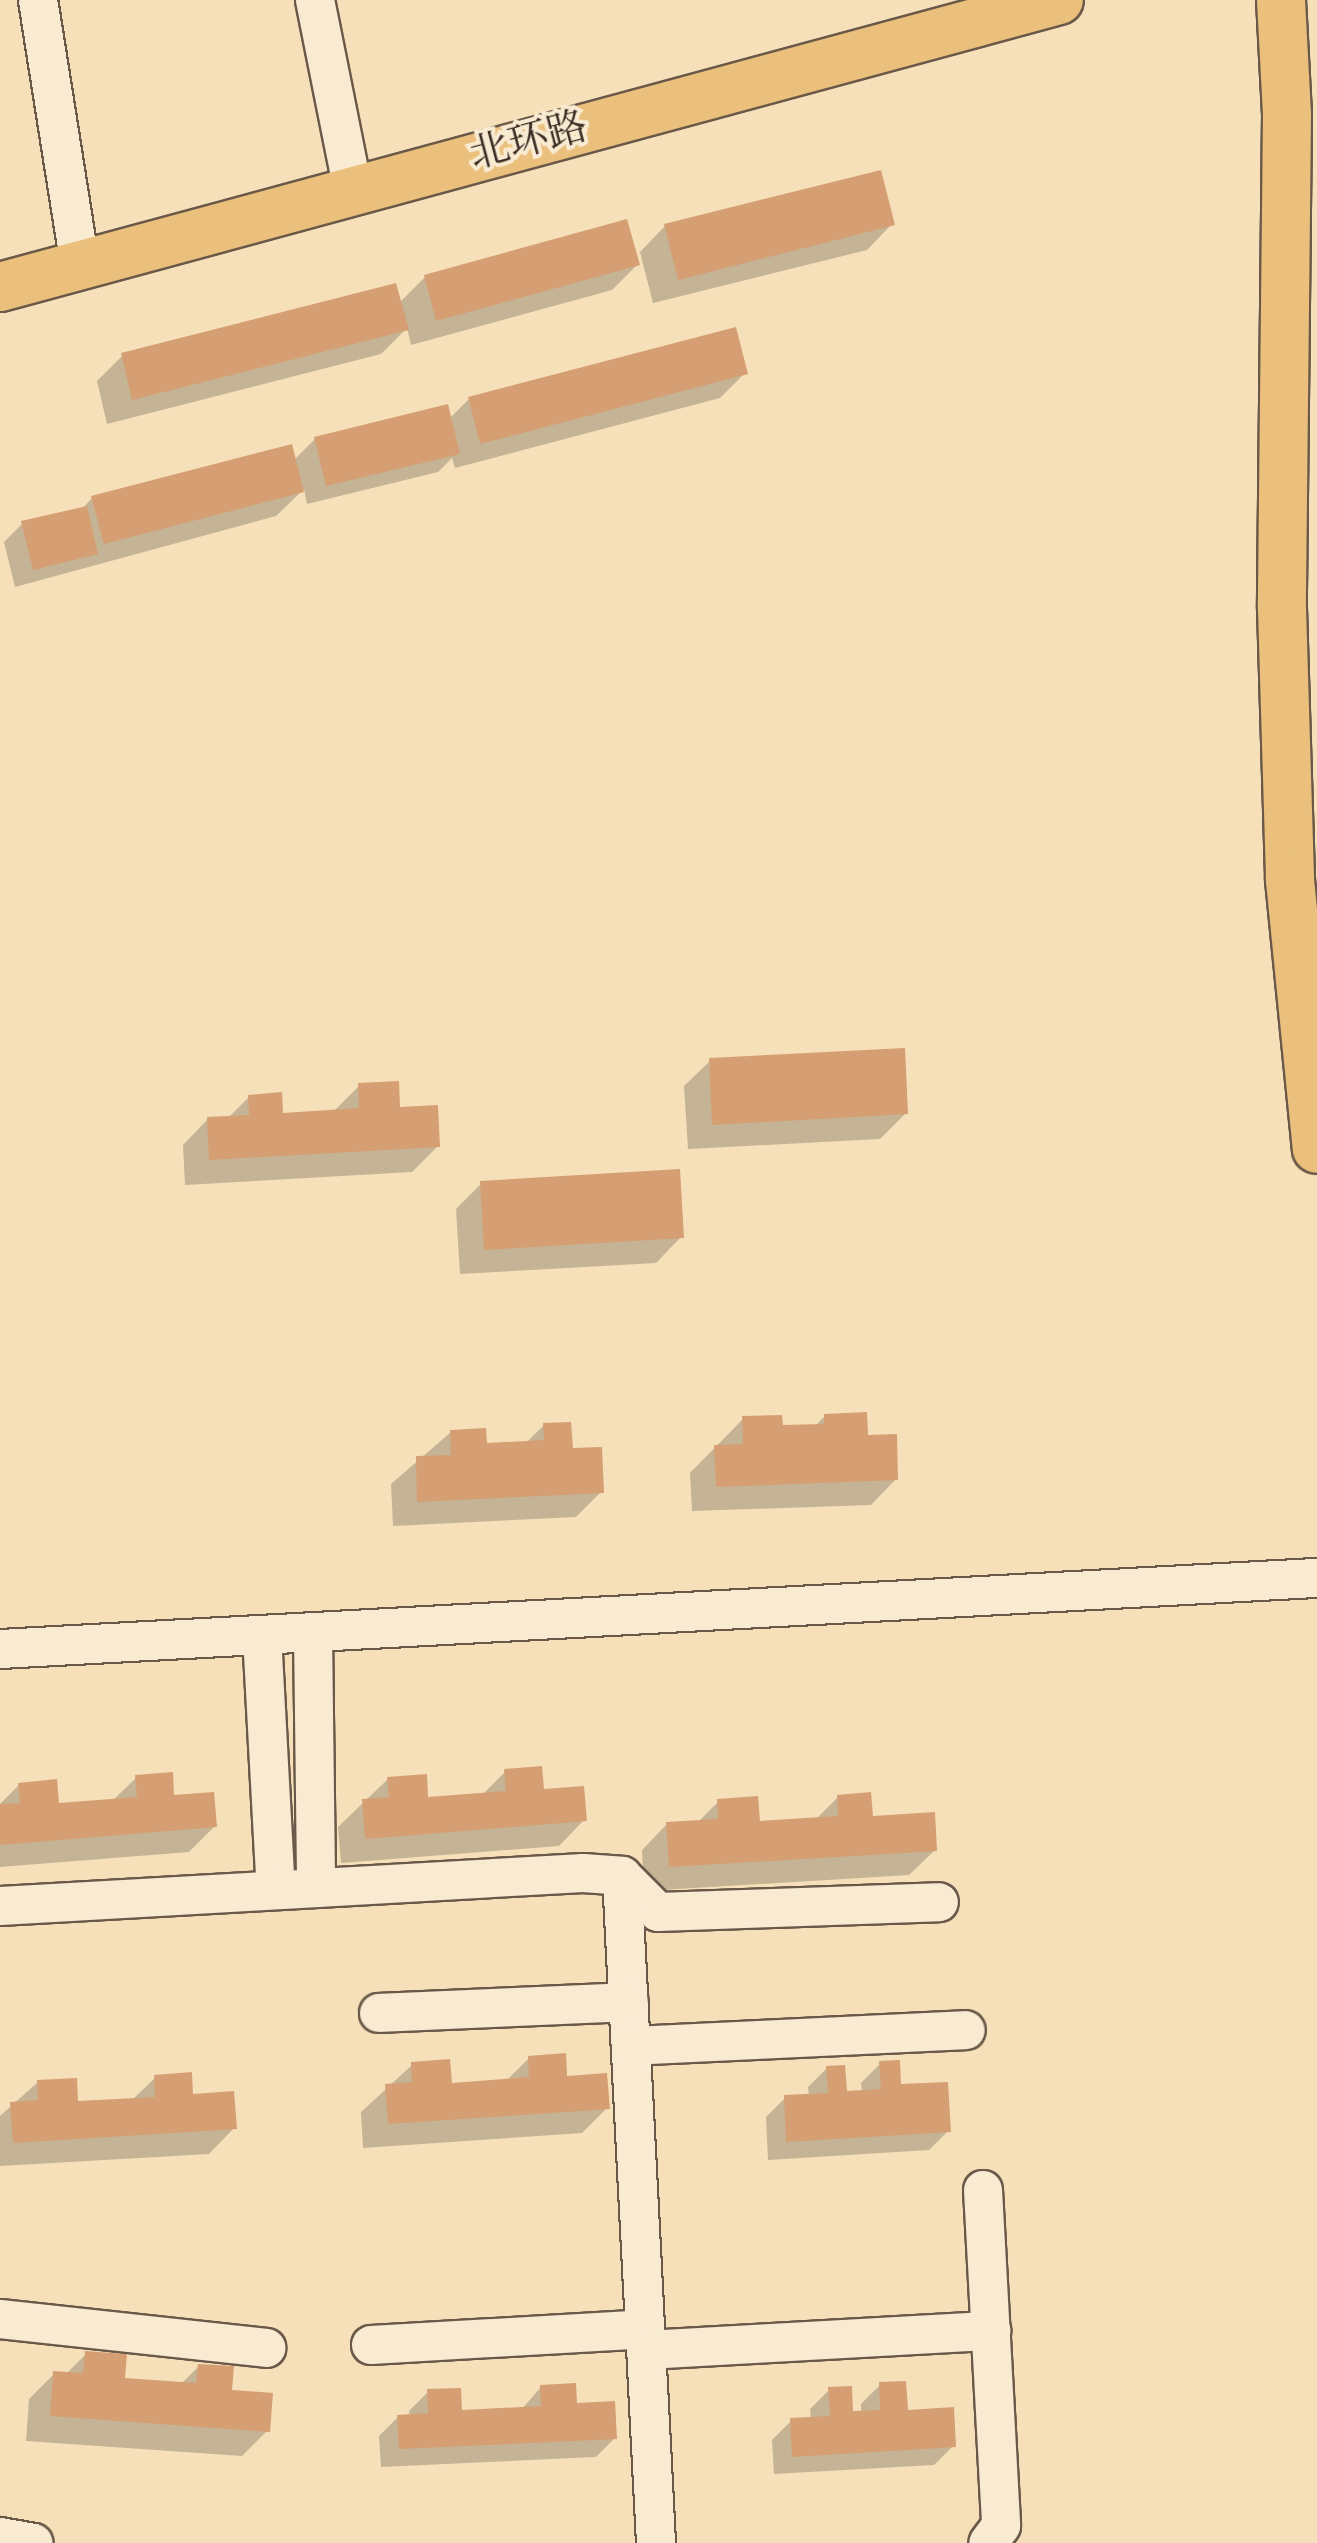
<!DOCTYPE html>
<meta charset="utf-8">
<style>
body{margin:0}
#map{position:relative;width:1317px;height:2543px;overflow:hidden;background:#f6e0b9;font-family:"Old Standard TT","Noto Serif SC",serif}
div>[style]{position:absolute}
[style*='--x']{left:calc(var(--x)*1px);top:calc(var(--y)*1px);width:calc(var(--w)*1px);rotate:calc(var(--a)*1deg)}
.shadow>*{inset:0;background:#0003}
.building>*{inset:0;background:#d69e73}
.roads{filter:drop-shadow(2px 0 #6a5949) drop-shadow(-2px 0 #6a5949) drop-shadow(0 2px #6a5949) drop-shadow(0 -2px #6a5949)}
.minor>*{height:38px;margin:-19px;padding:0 19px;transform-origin:19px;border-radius:19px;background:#f9ebd2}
.major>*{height:48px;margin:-24px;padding:0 24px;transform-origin:24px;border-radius:24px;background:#ebc07c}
span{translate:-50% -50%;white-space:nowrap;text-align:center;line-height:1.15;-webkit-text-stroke:8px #f9ebd2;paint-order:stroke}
.street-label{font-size:40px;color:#3b2c24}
</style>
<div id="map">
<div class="shadow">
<div style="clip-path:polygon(892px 224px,867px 250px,653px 303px,640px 252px,665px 226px)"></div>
<div style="clip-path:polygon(637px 265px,612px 290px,411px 345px,407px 328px,381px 354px,107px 424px,97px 381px,122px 356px,399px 303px,425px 277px)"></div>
<div style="clip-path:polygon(745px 373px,720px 398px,455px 468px,452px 458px,438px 472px,307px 504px,304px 489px,276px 516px,15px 587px,4px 542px,23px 523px,82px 509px,92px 498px,293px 461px,315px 439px,449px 419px,469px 399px)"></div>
<div style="clip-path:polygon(710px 1061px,906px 1113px,880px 1139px,688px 1149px,684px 1086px)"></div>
<div style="clip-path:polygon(359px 1086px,398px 1109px,438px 1146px,412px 1172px,185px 1185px,183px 1145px,208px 1119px,228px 1118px,249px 1097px,281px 1115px,333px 1112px)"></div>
<div style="clip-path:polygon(481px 1184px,681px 1237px,656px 1263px,460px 1274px,456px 1209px)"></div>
<div style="clip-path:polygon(825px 1416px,865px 1437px,896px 1479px,871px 1505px,692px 1511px,690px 1473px,743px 1419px,780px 1428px,814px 1427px)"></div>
<div style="clip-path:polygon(544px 1425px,601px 1492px,576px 1517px,393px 1526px,391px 1484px,451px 1432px,484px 1445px,526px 1443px)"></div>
<div style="clip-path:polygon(505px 1772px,584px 1820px,559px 1846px,341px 1863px,338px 1827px,388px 1779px,426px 1800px,482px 1795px)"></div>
<div style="clip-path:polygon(136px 1778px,215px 1826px,189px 1852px,0 1867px,0 1804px,19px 1785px,56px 1806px,112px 1801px)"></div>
<div style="clip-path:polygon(838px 1797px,935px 1850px,909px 1875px,644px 1891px,642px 1850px,667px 1824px,697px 1823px,718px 1802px,757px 1823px,815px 1820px)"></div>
<div style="clip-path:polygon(529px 2058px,607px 2108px,582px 2133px,363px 2148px,361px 2112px,412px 2065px,449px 2086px,505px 2082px)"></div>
<div style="clip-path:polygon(880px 2064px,948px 2131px,929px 2150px,768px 2160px,766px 2117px,785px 2098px,809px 2096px,808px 2087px,827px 2068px,845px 2093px,862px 2092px,861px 2083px)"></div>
<div style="clip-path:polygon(155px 2078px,234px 2128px,209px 2154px,0 2166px,0 2116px,38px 2082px,76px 2104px,132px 2100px)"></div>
<div style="clip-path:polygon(86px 2354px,123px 2380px,181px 2384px,199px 2366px,267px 2431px,242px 2456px,26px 2441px,29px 2399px,54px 2374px,65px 2375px)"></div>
<div style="clip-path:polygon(880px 2385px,905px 2412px,953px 2446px,934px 2465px,774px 2474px,772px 2440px,791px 2421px,811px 2419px,810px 2409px,829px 2390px,851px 2414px,861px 2413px,861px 2404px)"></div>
<div style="clip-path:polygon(541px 2387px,574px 2406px,615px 2438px,596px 2457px,381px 2467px,379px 2436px,398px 2417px,410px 2417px,409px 2411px,428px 2392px,460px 2412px,522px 2409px)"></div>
</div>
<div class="building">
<div style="clip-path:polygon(881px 170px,895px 225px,678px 280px,664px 224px)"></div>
<div style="clip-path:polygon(627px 219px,640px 265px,436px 321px,424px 275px)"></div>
<div style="clip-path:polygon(396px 283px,409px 330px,132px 400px,121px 353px)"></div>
<div style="clip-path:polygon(736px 327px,748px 374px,480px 444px,468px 397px)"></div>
<div style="clip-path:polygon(448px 404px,460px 454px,326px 486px,314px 437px)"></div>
<div style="clip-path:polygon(292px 444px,304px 492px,104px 544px,91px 496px)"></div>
<div style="clip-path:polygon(87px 506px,98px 554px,33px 570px,21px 521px)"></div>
<div style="clip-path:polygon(905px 1048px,908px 1114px,712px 1125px,709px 1058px)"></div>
<div style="clip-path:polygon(399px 1081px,400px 1107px,438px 1105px,440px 1147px,209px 1160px,207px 1117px,249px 1115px,248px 1095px,282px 1092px,283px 1113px,359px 1108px,358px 1083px)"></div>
<div style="clip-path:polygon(680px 1169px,684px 1238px,484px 1250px,480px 1181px)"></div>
<div style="clip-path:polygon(867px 1412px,868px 1435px,897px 1434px,898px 1480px,716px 1487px,714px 1445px,743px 1444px,742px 1416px,782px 1415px,783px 1425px,824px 1424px,824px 1414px)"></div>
<div style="clip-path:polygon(571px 1422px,573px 1448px,602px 1447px,604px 1493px,417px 1502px,416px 1456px,451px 1455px,450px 1430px,486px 1428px,487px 1443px,544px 1440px,543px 1423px)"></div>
<div style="clip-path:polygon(542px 1766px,544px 1789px,584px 1786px,587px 1821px,365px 1839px,362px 1799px,389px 1797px,387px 1777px,427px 1774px,428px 1797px,506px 1791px,504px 1769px)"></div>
<div style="clip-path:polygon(173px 1772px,174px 1795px,214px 1792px,217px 1827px,0 1845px,0 1804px,20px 1803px,18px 1783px,57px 1779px,59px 1803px,137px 1797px,135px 1775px)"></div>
<div style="clip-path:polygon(871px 1792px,873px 1816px,935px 1812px,937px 1851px,669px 1867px,666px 1822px,718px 1819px,717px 1799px,758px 1796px,760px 1821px,838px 1816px,837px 1795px)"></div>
<div style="clip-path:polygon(566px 2053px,567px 2076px,607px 2073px,610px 2109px,388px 2124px,385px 2084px,412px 2082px,411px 2062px,450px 2059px,452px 2083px,529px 2077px,528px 2056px)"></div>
<div style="clip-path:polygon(900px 2060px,901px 2084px,948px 2082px,951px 2132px,786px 2142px,784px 2095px,828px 2093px,826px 2066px,845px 2065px,847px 2091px,881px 2089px,879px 2061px)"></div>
<div style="clip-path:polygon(192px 2072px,193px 2094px,234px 2091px,237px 2129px,13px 2143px,10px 2102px,38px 2100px,37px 2080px,77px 2078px,78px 2101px,155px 2097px,154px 2075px)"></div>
<div style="clip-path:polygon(85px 2351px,127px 2354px,125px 2378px,196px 2383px,198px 2364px,234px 2366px,232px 2390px,273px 2393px,270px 2432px,50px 2416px,53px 2371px,83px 2373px)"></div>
<div style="clip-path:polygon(906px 2381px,908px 2410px,954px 2407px,956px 2447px,792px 2457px,790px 2418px,830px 2416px,828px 2387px,852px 2386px,853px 2411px,880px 2410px,879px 2382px)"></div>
<div style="clip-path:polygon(576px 2383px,577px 2403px,615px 2401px,617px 2439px,399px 2449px,397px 2415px,428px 2413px,427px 2389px,461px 2388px,462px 2410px,541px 2406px,540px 2385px)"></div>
</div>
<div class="roads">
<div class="minor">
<div style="--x:38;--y:0;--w:268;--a:81"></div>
<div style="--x:315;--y:0;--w:195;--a:78.7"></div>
<div style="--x:313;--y:1632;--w:256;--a:89.3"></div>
<div style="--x:262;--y:1635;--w:255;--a:86.9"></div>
<div style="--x:0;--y:1649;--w:1319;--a:-3.09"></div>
<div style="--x:622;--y:1876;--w:668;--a:87.08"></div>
<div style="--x:0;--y:1906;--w:584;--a:-3.24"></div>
<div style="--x:583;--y:1873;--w:39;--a:4"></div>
<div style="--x:622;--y:1876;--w:51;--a:45"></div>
<div style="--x:658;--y:1912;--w:281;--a:-2"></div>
<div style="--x:379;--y:2013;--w:250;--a:-2.5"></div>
<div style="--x:631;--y:2046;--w:335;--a:-2.7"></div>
<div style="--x:983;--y:2190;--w:336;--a:86.9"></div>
<div style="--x:1001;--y:2526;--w:21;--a:127"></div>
<div style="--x:0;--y:2319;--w:268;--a:6.2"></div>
<div style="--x:371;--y:2345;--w:274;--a:-3.3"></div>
<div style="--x:646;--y:2350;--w:346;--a:-3.2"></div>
<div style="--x:0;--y:2537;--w:34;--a:10"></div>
</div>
<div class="major">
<div style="--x:1281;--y:0;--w:115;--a:87"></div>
<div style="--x:1287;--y:115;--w:493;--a:90.6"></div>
<div style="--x:1282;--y:608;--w:272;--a:88.3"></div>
<div style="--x:1290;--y:880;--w:270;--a:84.3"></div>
<div style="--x:0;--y:287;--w:1097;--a:-15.16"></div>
</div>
</div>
<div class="street-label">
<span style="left:529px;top:143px;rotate:-15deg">北环路</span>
</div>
</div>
